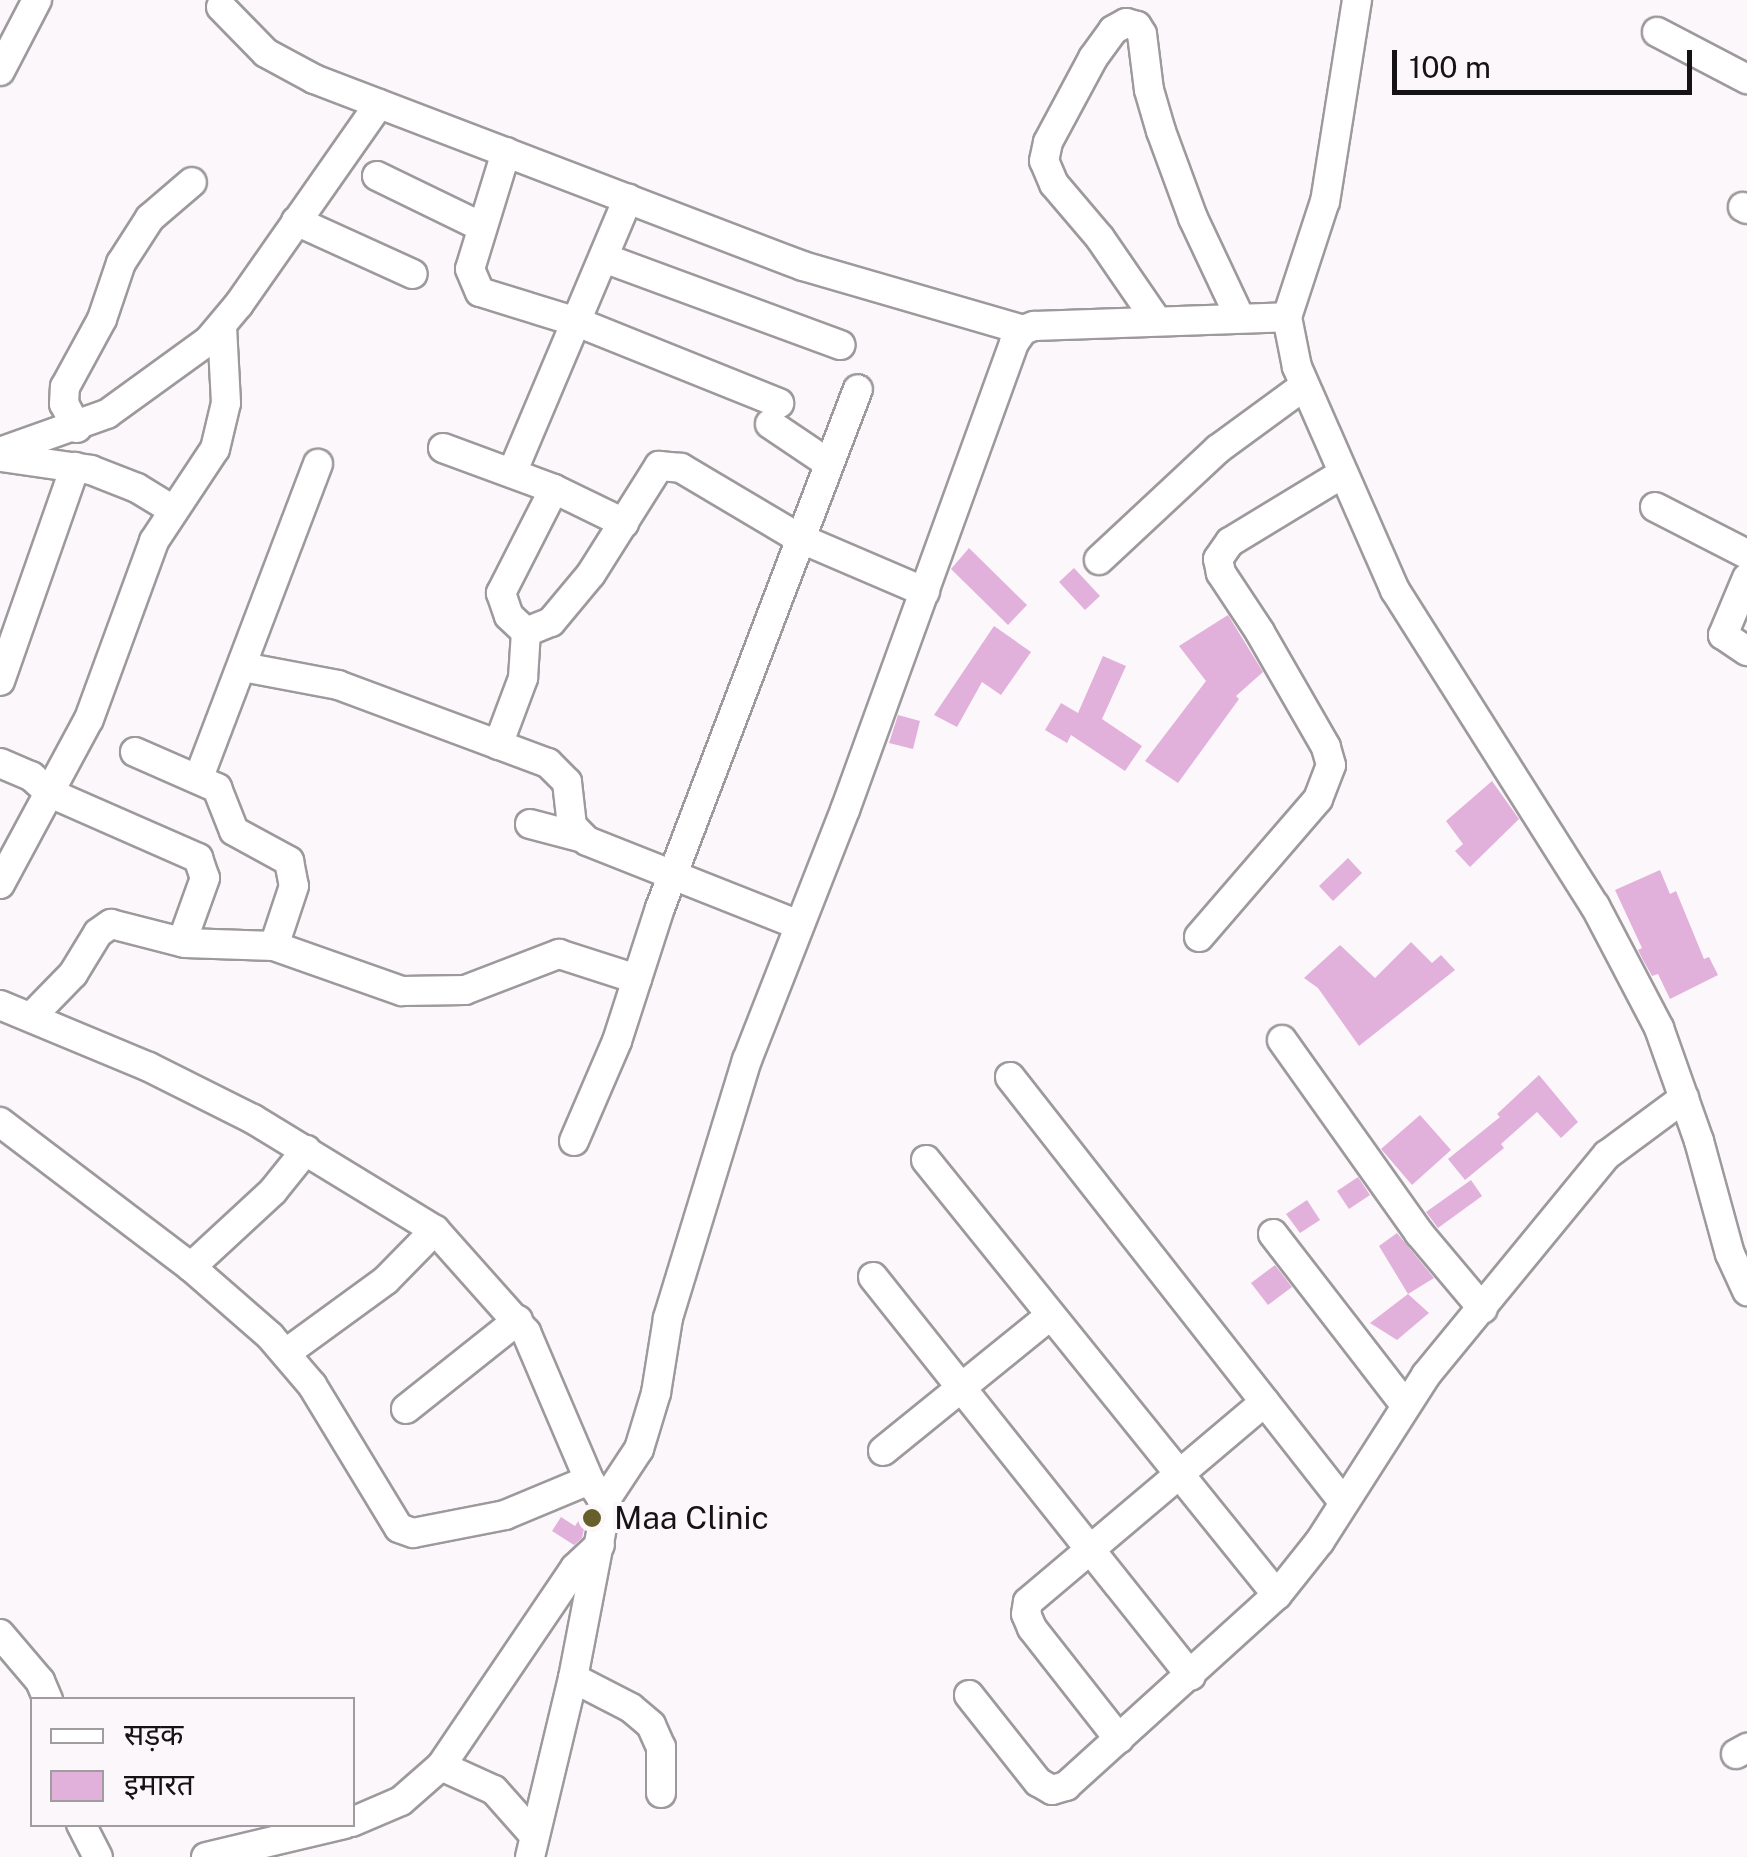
<!DOCTYPE html>
<meta charset="utf-8">
<style>
body{margin:0}
#map{position:relative;width:1747px;height:1857px;overflow:hidden;background:#fcf7fb;font-family:"Public Sans","Noto Sans Devanagari",sans-serif}
div>[style]{position:absolute}
[style*='--x']{left:calc(var(--x)*1px);top:calc(var(--y)*1px);width:calc(var(--w)*1px);rotate:calc(var(--a)*1deg)}
.building>*{inset:0;background:#e1b1dc}
.roads{filter:drop-shadow(2px 0 #9d999c) drop-shadow(-2px 0 #9d999c) drop-shadow(0 2px #9d999c) drop-shadow(0 -2px #9d999c)}
.minor>*{height:28px;margin:-14px;padding:0 14px;transform-origin:14px;border-radius:14px;background:#fff}
.dots>*{width:28px;height:28px;translate:-50% -50%;box-sizing:border-box;border:5px solid #fcf7fb;border-radius:50%}
span{translate:-50% -50%;white-space:nowrap;text-align:center;line-height:1.15;-webkit-text-stroke:8px #fcf7fb;paint-order:stroke}
.poi-label{font-size:32px;color:#151315}
.left{translate:0 -50%;text-align:left}
.legend{position:absolute;left:30px;top:1697px;width:325px;height:130px;box-sizing:border-box;background:#fcf7fb;border:2px solid #a09c9f;margin:0;padding:12px 18px;list-style:none;font-size:30px;color:#151315}
.legend li{display:flex;align-items:center;gap:20px;height:50px}
.legend b{width:50px;border:2px solid #a09c9f}
.scale{position:absolute;left:1392px;top:50px;width:300px;height:45px;box-sizing:border-box;border:5px solid #151315;border-top:0;padding-left:12px;font-size:30px;line-height:35px;white-space:nowrap;color:#151315;-webkit-text-stroke:8px #fcf7fb;paint-order:stroke}
</style>
<div id="map">
<div class="building">
<div style="clip-path:polygon(969px 548px,1027px 605px,1008px 625px,951px 569px)"></div>
<div style="clip-path:polygon(1074px 568px,1100px 596px,1085px 610px,1059px 582px)"></div>
<div style="clip-path:polygon(1228px 615px,1263px 672px,1236px 696px,1239px 699px,1178px 783px,1145px 761px,1206px 681px,1179px 646px)"></div>
<div style="clip-path:polygon(994px 626px,1031px 652px,1001px 695px,982px 682px,957px 727px,934px 715px)"></div>
<div style="clip-path:polygon(1103px 656px,1126px 666px,1102px 719px,1142px 746px,1125px 771px,1071px 735px,1067px 743px,1045px 730px,1061px 703px,1078px 713px)"></div>
<div style="clip-path:polygon(898px 715px,920px 721px,913px 749px,889px 743px)"></div>
<div style="clip-path:polygon(1492px 781px,1519px 819px,1470px 867px,1455px 851px,1463px 844px,1446px 821px)"></div>
<div style="clip-path:polygon(1348px 858px,1362px 873px,1333px 901px,1319px 886px)"></div>
<div style="clip-path:polygon(1660px 870px,1670px 894px,1676px 891px,1704px 959px,1709px 957px,1718px 975px,1670px 999px,1658px 974px,1652px 976px,1643px 960px,1638px 950px,1642px 948px,1615px 890px)"></div>
<div style="clip-path:polygon(1411px 942px,1432px 963px,1441px 955px,1455px 970px,1359px 1046px,1318px 988px,1304px 978px,1340px 945px,1375px 978px)"></div>
<div style="clip-path:polygon(1539px 1075px,1578px 1122px,1561px 1138px,1537px 1112px,1501px 1144px,1504px 1148px,1465px 1180px,1448px 1159px,1500px 1117px,1497px 1114px)"></div>
<div style="clip-path:polygon(1420px 1115px,1451px 1150px,1412px 1185px,1381px 1149px)"></div>
<div style="clip-path:polygon(1358px 1177px,1370px 1195px,1349px 1209px,1337px 1191px)"></div>
<div style="clip-path:polygon(1471px 1180px,1482px 1196px,1438px 1228px,1426px 1212px)"></div>
<div style="clip-path:polygon(1307px 1200px,1320px 1220px,1300px 1233px,1286px 1214px)"></div>
<div style="clip-path:polygon(1397px 1233px,1434px 1278px,1408px 1294px,1379px 1246px)"></div>
<div style="clip-path:polygon(1275px 1265px,1292px 1287px,1268px 1305px,1251px 1283px)"></div>
<div style="clip-path:polygon(1408px 1294px,1429px 1313px,1397px 1340px,1370px 1323px)"></div>
<div style="clip-path:polygon(561px 1517px,575px 1526px,581px 1517px,586px 1520px,582px 1538px,574px 1545px,552px 1531px)"></div>
</div>
<div class="roads">
<div class="minor">
<div style="--x:1357;--y:0;--w:204;--a:99"></div>
<div style="--x:1325;--y:201;--w:122;--a:108.1"></div>
<div style="--x:1287;--y:317;--w:51;--a:78.7"></div>
<div style="--x:1297;--y:367;--w:244;--a:66.3"></div>
<div style="--x:1395;--y:590;--w:374;--a:57.7"></div>
<div style="--x:1595;--y:906;--w:138;--a:62.3"></div>
<div style="--x:1659;--y:1028;--w:120;--a:70.5"></div>
<div style="--x:1699;--y:1141;--w:117;--a:74.7"></div>
<div style="--x:1730;--y:1254;--w:41;--a:65.3"></div>
<div style="--x:221;--y:7;--w:64;--a:45.6"></div>
<div style="--x:266;--y:53;--w:55;--a:28.4"></div>
<div style="--x:314;--y:79;--w:524;--a:20.93"></div>
<div style="--x:803;--y:266;--w:229;--a:16.2"></div>
<div style="--x:1657;--y:32;--w:102;--a:27.6"></div>
<div style="--x:0;--y:71;--w:80;--a:-62.5"></div>
<div style="--x:506;--y:152;--w:122;--a:107.1"></div>
<div style="--x:470;--y:269;--w:25;--a:67"></div>
<div style="--x:480;--y:292;--w:102;--a:17.2"></div>
<div style="--x:577;--y:322;--w:218;--a:21.9"></div>
<div style="--x:377;--y:176;--w:117;--a:25.9"></div>
<div style="--x:1743;--y:207;--w:4;--a:27"></div>
<div style="--x:296;--y:221;--w:128;--a:24.4"></div>
<div style="--x:604;--y:258;--w:252;--a:20.2"></div>
<div style="--x:1157;--y:321;--w:101;--a:-124.5"></div>
<div style="--x:1100;--y:238;--w:71;--a:-130.4"></div>
<div style="--x:1054;--y:184;--w:25;--a:-113"></div>
<div style="--x:1044;--y:161;--w:19;--a:-78"></div>
<div style="--x:1048;--y:142;--w:95;--a:-61.8"></div>
<div style="--x:1093;--y:58;--w:34;--a:-54"></div>
<div style="--x:1113;--y:30;--w:15;--a:-28"></div>
<div style="--x:1126;--y:23;--w:11;--a:15"></div>
<div style="--x:1137;--y:26;--w:9;--a:58"></div>
<div style="--x:1142;--y:34;--w:56;--a:82.9"></div>
<div style="--x:1149;--y:90;--w:43;--a:73.7"></div>
<div style="--x:1161;--y:131;--w:93;--a:69.8"></div>
<div style="--x:1193;--y:218;--w:110;--a:64.8"></div>
<div style="--x:770;--y:424;--w:70;--a:33.9"></div>
<div style="--x:77;--y:428;--w:27;--a:-118"></div>
<div style="--x:64;--y:404;--w:17;--a:-87"></div>
<div style="--x:65;--y:387;--w:77;--a:-61.4"></div>
<div style="--x:102;--y:319;--w:59;--a:-71.3"></div>
<div style="--x:121;--y:263;--w:54;--a:-57.2"></div>
<div style="--x:150;--y:218;--w:55;--a:-40.6"></div>
<div style="--x:443;--y:448;--w:118;--a:20.3"></div>
<div style="--x:554;--y:489;--w:78;--a:25.9"></div>
<div style="--x:0;--y:452;--w:114;--a:-19.6"></div>
<div style="--x:107;--y:414;--w:125;--a:-35.9"></div>
<div style="--x:208;--y:341;--w:48;--a:-50"></div>
<div style="--x:239;--y:304;--w:244;--a:-55"></div>
<div style="--x:1;--y:457;--w:91;--a:8.2"></div>
<div style="--x:91;--y:470;--w:49;--a:21.4"></div>
<div style="--x:137;--y:488;--w:42;--a:31.4"></div>
<div style="--x:512;--y:473;--w:298;--a:-67.1"></div>
<div style="--x:554;--y:489;--w:117;--a:117"></div>
<div style="--x:501;--y:593;--w:24;--a:71"></div>
<div style="--x:509;--y:616;--w:23;--a:43"></div>
<div style="--x:526;--y:632;--w:27;--a:-22"></div>
<div style="--x:551;--y:622;--w:62;--a:-50.2"></div>
<div style="--x:591;--y:574;--w:128;--a:-57.8"></div>
<div style="--x:659;--y:466;--w:22;--a:5"></div>
<div style="--x:681;--y:468;--w:137;--a:30.7"></div>
<div style="--x:799;--y:538;--w:137;--a:23.2"></div>
<div style="--x:1655;--y:507;--w:103;--a:27.1"></div>
<div style="--x:1099;--y:560;--w:163;--a:-43"></div>
<div style="--x:1218;--y:449;--w:107;--a:-36.2"></div>
<div style="--x:1747;--y:578;--w:62;--a:112.8"></div>
<div style="--x:1723;--y:635;--w:29;--a:34"></div>
<div style="--x:243;--y:667;--w:97;--a:10.7"></div>
<div style="--x:338;--y:685;--w:224;--a:20.4"></div>
<div style="--x:548;--y:763;--w:27;--a:45"></div>
<div style="--x:567;--y:782;--w:44;--a:83.5"></div>
<div style="--x:572;--y:826;--w:21;--a:45"></div>
<div style="--x:587;--y:841;--w:228;--a:21.6"></div>
<div style="--x:0;--y:681;--w:227;--a:-70.7"></div>
<div style="--x:498;--y:745;--w:72;--a:-69.5"></div>
<div style="--x:523;--y:678;--w:46;--a:-86.3"></div>
<div style="--x:135;--y:752;--w:90;--a:23.7"></div>
<div style="--x:217;--y:788;--w:46;--a:68.4"></div>
<div style="--x:234;--y:831;--w:63;--a:28.6"></div>
<div style="--x:289;--y:861;--w:25;--a:79"></div>
<div style="--x:294;--y:886;--w:63;--a:108.4"></div>
<div style="--x:0;--y:763;--w:34;--a:23"></div>
<div style="--x:31;--y:776;--w:25;--a:42"></div>
<div style="--x:50;--y:793;--w:162;--a:23.7"></div>
<div style="--x:198;--y:858;--w:21;--a:71"></div>
<div style="--x:205;--y:878;--w:68;--a:109.8"></div>
<div style="--x:199;--y:777;--w:335;--a:-69.2"></div>
<div style="--x:530;--y:824;--w:55;--a:14.8"></div>
<div style="--x:0;--y:884;--w:187;--a:-61.7"></div>
<div style="--x:89;--y:719;--w:189;--a:-69.9"></div>
<div style="--x:154;--y:541;--w:110;--a:-56.5"></div>
<div style="--x:215;--y:449;--w:47;--a:-76.6"></div>
<div style="--x:226;--y:403;--w:76;--a:-93"></div>
<div style="--x:1199;--y:937;--w:182;--a:-49.2"></div>
<div style="--x:1318;--y:799;--w:36;--a:-69"></div>
<div style="--x:1331;--y:765;--w:19;--a:-106"></div>
<div style="--x:1326;--y:747;--w:133;--a:-119.9"></div>
<div style="--x:1260;--y:632;--w:71;--a:-123.5"></div>
<div style="--x:1221;--y:573;--w:14;--a:-102"></div>
<div style="--x:1218;--y:559;--w:21;--a:-55"></div>
<div style="--x:1230;--y:542;--w:131;--a:-31.3"></div>
<div style="--x:0;--y:1005;--w:161;--a:22.6"></div>
<div style="--x:149;--y:1067;--w:116;--a:26.6"></div>
<div style="--x:253;--y:1119;--w:213;--a:31.4"></div>
<div style="--x:435;--y:1230;--w:137;--a:48.3"></div>
<div style="--x:526;--y:1332;--w:161;--a:66.9"></div>
<div style="--x:589;--y:1480;--w:19;--a:55"></div>
<div style="--x:600;--y:1496;--w:8;--a:0"></div>
<div style="--x:608;--y:1496;--w:56;--a:-56.6"></div>
<div style="--x:639;--y:1449;--w:59;--a:-73.1"></div>
<div style="--x:656;--y:1393;--w:76;--a:-80.9"></div>
<div style="--x:668;--y:1318;--w:270;--a:-73"></div>
<div style="--x:747;--y:1060;--w:269;--a:-68.6"></div>
<div style="--x:845;--y:810;--w:497;--a:-70.1"></div>
<div style="--x:1014;--y:343;--w:16;--a:-55"></div>
<div style="--x:1023;--y:330;--w:12;--a:-20"></div>
<div style="--x:1034;--y:326;--w:253;--a:-2"></div>
<div style="--x:32;--y:1016;--w:59;--a:-45.7"></div>
<div style="--x:73;--y:974;--w:48;--a:-58.6"></div>
<div style="--x:98;--y:933;--w:16;--a:-35"></div>
<div style="--x:111;--y:924;--w:76;--a:14.4"></div>
<div style="--x:185;--y:943;--w:89;--a:1.9"></div>
<div style="--x:274;--y:946;--w:136;--a:19.4"></div>
<div style="--x:402;--y:991;--w:63;--a:-0.9"></div>
<div style="--x:465;--y:990;--w:101;--a:-21"></div>
<div style="--x:559;--y:954;--w:82;--a:17.8"></div>
<div style="--x:1282;--y:1040;--w:237;--a:54.6"></div>
<div style="--x:1419;--y:1233;--w:99;--a:49.9"></div>
<div style="--x:1010;--y:1077;--w:541;--a:51.9"></div>
<div style="--x:0;--y:1122;--w:240;--a:37.2"></div>
<div style="--x:191;--y:1267;--w:105;--a:41.1"></div>
<div style="--x:270;--y:1336;--w:65;--a:49.4"></div>
<div style="--x:312;--y:1385;--w:167;--a:58.7"></div>
<div style="--x:399;--y:1528;--w:15;--a:20"></div>
<div style="--x:413;--y:1533;--w:94;--a:-11.1"></div>
<div style="--x:505;--y:1515;--w:91;--a:-22.6"></div>
<div style="--x:574;--y:1141;--w:109;--a:-66.7"></div>
<div style="--x:617;--y:1041;--w:140;--a:-72.1"></div>
<div style="--x:660;--y:908;--w:555;--a:-69.12"></div>
<div style="--x:926;--y:1160;--w:559;--a:51.1"></div>
<div style="--x:1273;--y:1234;--w:216;--a:52.3"></div>
<div style="--x:191;--y:1267;--w:112;--a:-42.8"></div>
<div style="--x:273;--y:1191;--w:53;--a:-51.2"></div>
<div style="--x:873;--y:1277;--w:510;--a:51.45"></div>
<div style="--x:286;--y:1353;--w:124;--a:-36.1"></div>
<div style="--x:386;--y:1280;--w:70;--a:-45.6"></div>
<div style="--x:406;--y:1409;--w:143;--a:-38.5"></div>
<div style="--x:883;--y:1451;--w:215;--a:-39"></div>
<div style="--x:0;--y:1634;--w:62;--a:49.6"></div>
<div style="--x:40;--y:1681;--w:21;--a:67"></div>
<div style="--x:573;--y:1678;--w:65;--a:27.3"></div>
<div style="--x:631;--y:1708;--w:26;--a:40"></div>
<div style="--x:651;--y:1725;--w:24;--a:66"></div>
<div style="--x:661;--y:1747;--w:46;--a:90"></div>
<div style="--x:969;--y:1695;--w:111;--a:51.6"></div>
<div style="--x:1038;--y:1782;--w:16;--a:30"></div>
<div style="--x:1052;--y:1790;--w:15;--a:-16"></div>
<div style="--x:1066;--y:1786;--w:285;--a:-42.2"></div>
<div style="--x:1277;--y:1595;--w:69;--a:-51.5"></div>
<div style="--x:1320;--y:1541;--w:197;--a:-57.4"></div>
<div style="--x:1426;--y:1375;--w:285;--a:-50.6"></div>
<div style="--x:1607;--y:1155;--w:96;--a:-36.5"></div>
<div style="--x:1119;--y:1739;--w:141;--a:-128.1"></div>
<div style="--x:1032;--y:1628;--w:15;--a:-113"></div>
<div style="--x:1026;--y:1614;--w:12;--a:-81"></div>
<div style="--x:1028;--y:1602;--w:310;--a:-40.2"></div>
<div style="--x:1736;--y:1754;--w:13;--a:-29"></div>
<div style="--x:441;--y:1766;--w:58;--a:24.4"></div>
<div style="--x:494;--y:1790;--w:60;--a:48.4"></div>
<div style="--x:352;--y:1822;--w:53;--a:-23.2"></div>
<div style="--x:401;--y:1801;--w:53;--a:-41.2"></div>
<div style="--x:441;--y:1766;--w:239;--a:-55.9"></div>
<div style="--x:575;--y:1568;--w:34;--a:-43"></div>
<div style="--x:81;--y:1824;--w:37;--a:63"></div>
<div style="--x:206;--y:1857;--w:142;--a:-13.4"></div>
<div style="--x:530;--y:1857;--w:184;--a:-76.5"></div>
<div style="--x:573;--y:1678;--w:185;--a:-79.1"></div>
</div>
</div>
<div class="dots">
<div style="left:592px;top:1518px;background:#665f2c"></div>
</div>
<div class="poi-label">
<span class="left" style="left:614px;top:1518px">Maa Clinic</span>
</div>
<ul class="legend">
<li><b style="height:12px;background:#fff"></b>सड़क</li>
<li><b style="height:28px;background:#e1b1dc"></b>इमारत</li>
</ul>
<div class="scale">100 m</div>
</div>
